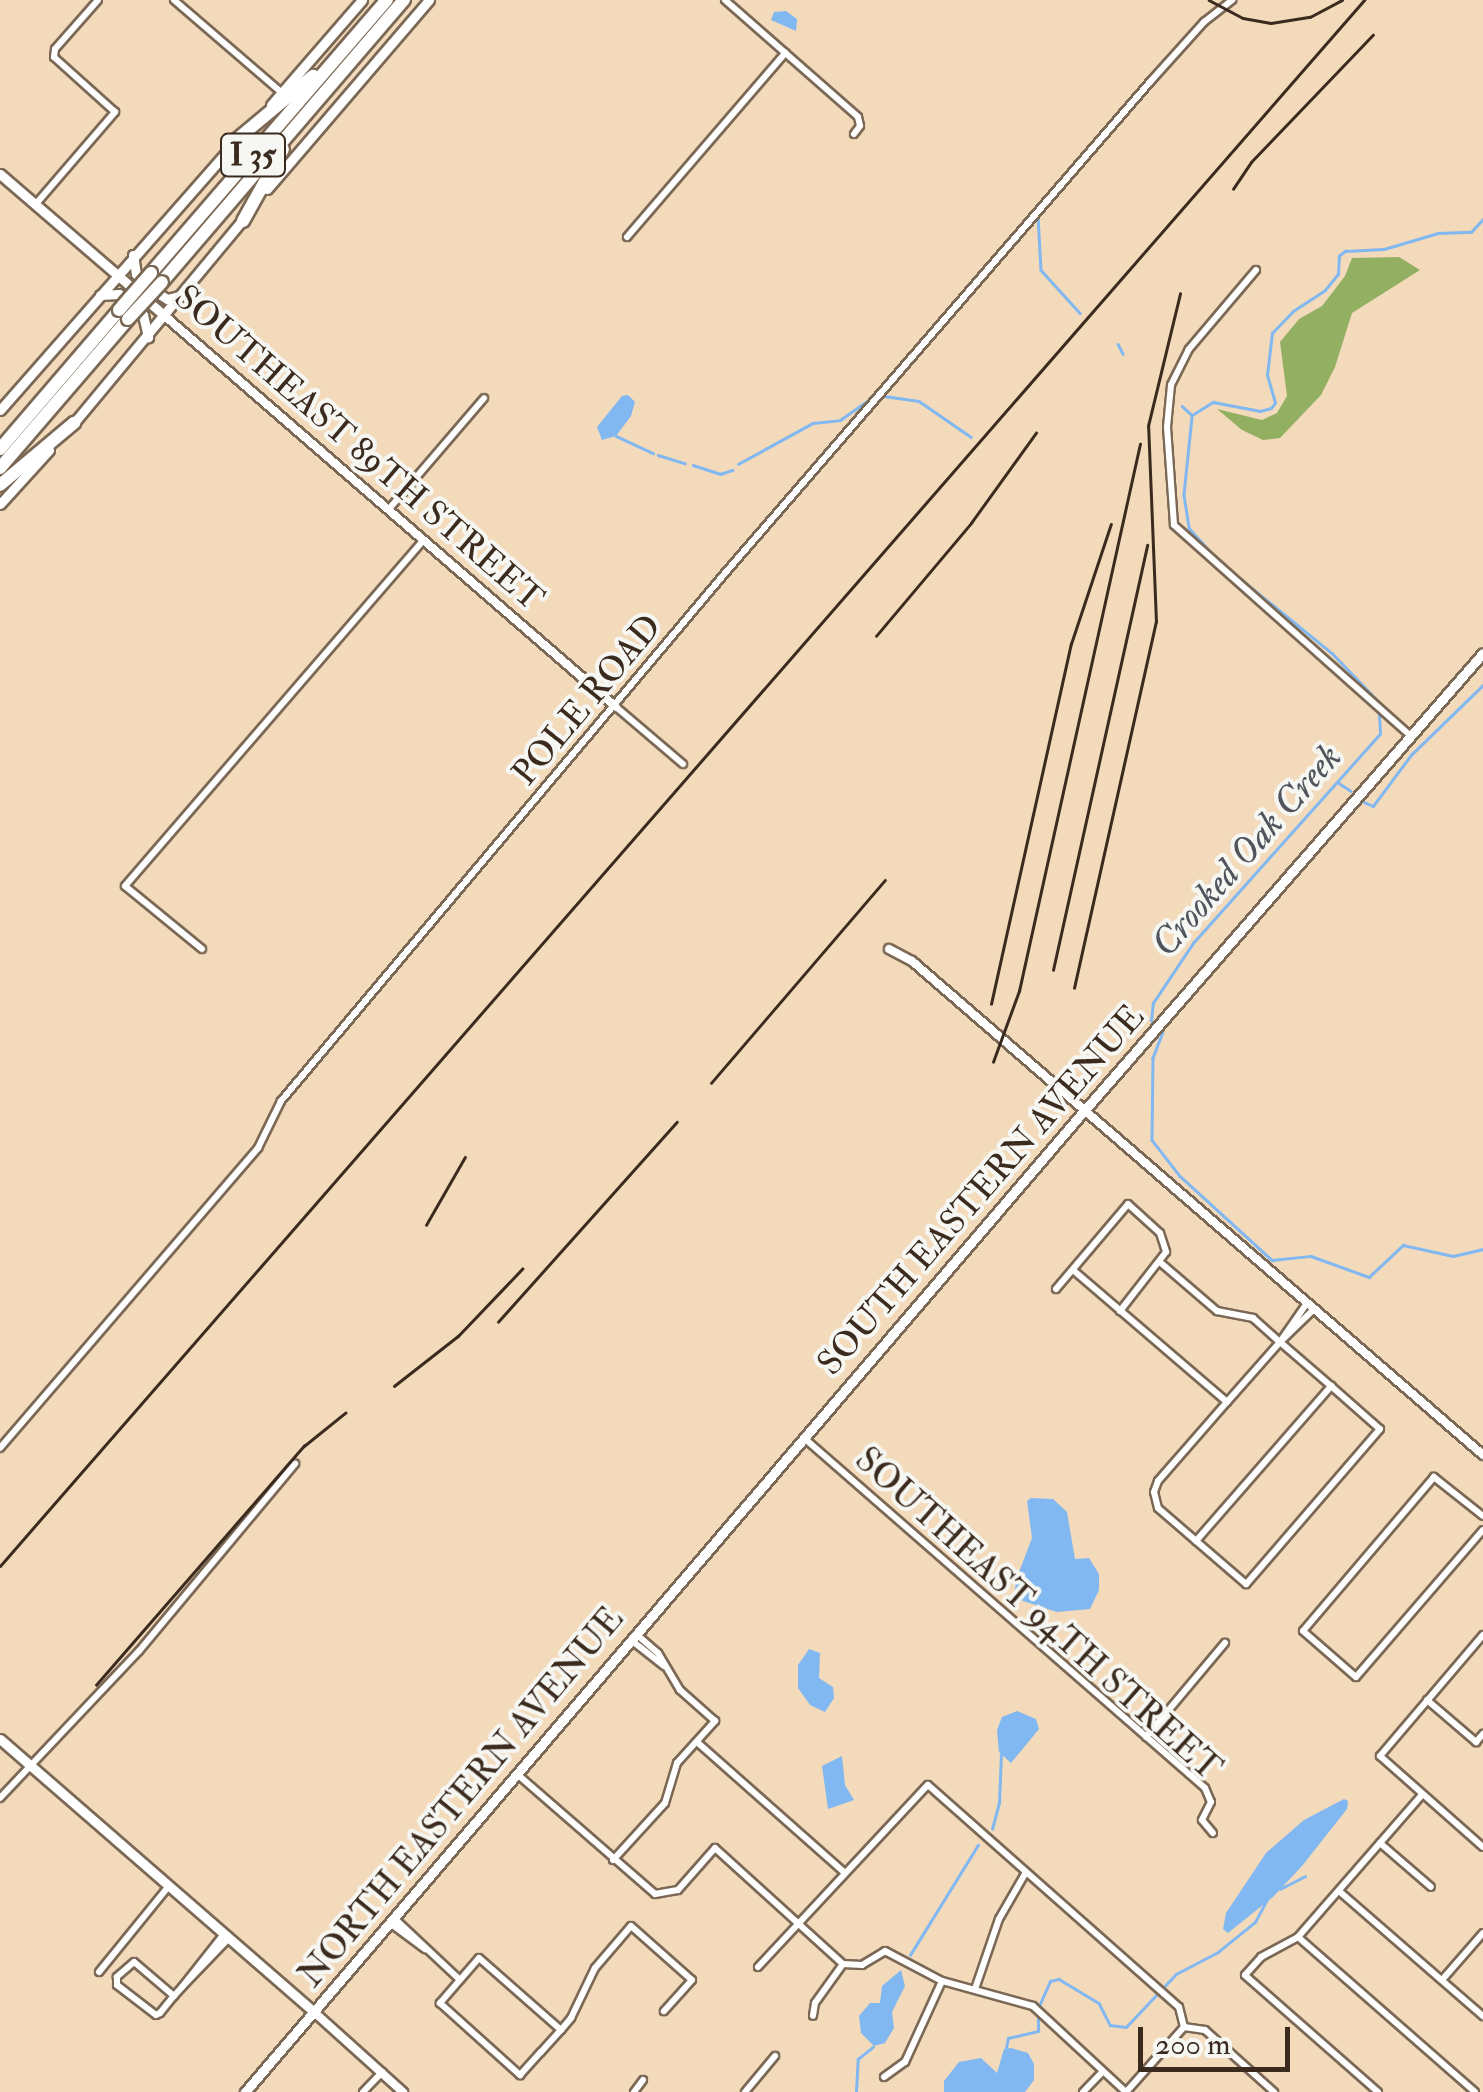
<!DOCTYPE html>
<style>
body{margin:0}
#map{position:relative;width:1483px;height:2092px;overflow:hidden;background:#f3dabb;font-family:"IM FELL Double Pica",serif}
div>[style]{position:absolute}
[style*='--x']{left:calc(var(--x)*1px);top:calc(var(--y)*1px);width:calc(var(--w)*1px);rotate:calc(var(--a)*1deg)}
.forest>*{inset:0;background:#93b062}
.water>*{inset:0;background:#81b8f1}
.stream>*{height:2.5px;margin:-1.25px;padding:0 1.25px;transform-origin:1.25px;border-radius:1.25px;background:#81b8f1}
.roads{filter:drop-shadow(2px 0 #7b6855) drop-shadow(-2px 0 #7b6855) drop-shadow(0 2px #7b6855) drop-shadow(0 -2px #7b6855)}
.minor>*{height:6px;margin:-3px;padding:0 3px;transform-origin:3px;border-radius:3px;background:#fff}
.tertiary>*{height:8px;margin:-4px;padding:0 4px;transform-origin:4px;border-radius:4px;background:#fff}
.secondary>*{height:9px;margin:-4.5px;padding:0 4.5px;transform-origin:4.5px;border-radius:4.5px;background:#fff}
.motorway>*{height:12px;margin:-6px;padding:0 6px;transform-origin:6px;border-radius:6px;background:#fff}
.rail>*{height:2.5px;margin:-1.25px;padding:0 1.25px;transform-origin:1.25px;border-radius:1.25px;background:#3b2a1e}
.bridges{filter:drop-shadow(2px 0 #7b6855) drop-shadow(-2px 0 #7b6855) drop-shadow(0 2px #7b6855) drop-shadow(0 -2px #7b6855)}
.motorway-bridge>*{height:12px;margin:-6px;padding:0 6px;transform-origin:6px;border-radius:6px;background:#fff}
span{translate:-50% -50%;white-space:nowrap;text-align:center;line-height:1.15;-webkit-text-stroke:8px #f6f6f2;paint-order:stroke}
.shield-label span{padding:2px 8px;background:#f6f6f2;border:2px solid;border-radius:8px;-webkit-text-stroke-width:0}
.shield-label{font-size:32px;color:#3b2a1e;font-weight:700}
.street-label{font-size:35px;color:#3b2a1e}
.water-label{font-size:38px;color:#50555d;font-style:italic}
.scale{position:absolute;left:1138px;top:2027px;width:152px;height:45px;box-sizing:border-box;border:5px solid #3b2a1e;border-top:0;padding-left:12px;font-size:30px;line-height:35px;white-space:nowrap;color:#3b2a1e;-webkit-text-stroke:8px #f6f6f2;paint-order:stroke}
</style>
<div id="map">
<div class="forest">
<div style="clip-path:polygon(1399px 257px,1420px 270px,1352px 313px,1335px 367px,1321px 395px,1280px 438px,1263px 440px,1242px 430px,1217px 409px,1262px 420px,1277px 413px,1287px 396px,1280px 342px,1299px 319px,1322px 306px,1345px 276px,1352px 258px)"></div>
</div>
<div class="water">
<div style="clip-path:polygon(786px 11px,797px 19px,796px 31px,771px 20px,774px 12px)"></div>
<div style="clip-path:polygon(628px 395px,635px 402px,631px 416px,616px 436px,602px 440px,597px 427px,622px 396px)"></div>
<div style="clip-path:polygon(1031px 1498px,1053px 1499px,1067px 1512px,1075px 1559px,1089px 1558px,1099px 1574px,1099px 1590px,1090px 1609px,1057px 1612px,1014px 1598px,1016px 1580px,1032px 1538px,1027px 1501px)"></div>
<div style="clip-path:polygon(809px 1649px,820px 1653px,819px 1678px,833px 1687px,834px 1698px,825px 1712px,810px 1705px,798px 1688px,798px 1665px)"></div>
<div style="clip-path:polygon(1017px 1711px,1036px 1719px,1039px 1729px,1011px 1763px,999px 1752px,997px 1730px,1002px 1717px)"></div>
<div style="clip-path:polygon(842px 1756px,845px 1785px,854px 1800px,828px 1809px,822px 1766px)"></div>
<div style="clip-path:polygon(1344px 1799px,1348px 1801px,1347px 1809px,1302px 1866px,1273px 1897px,1228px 1933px,1223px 1929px,1226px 1913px,1266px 1853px,1304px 1820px)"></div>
<div style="clip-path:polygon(901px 1970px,905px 1986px,892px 2012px,894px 2028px,885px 2043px,874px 2046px,861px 2033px,859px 2016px,870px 2003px,880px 2003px,882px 1986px)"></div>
<div style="clip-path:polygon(1011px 2048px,1028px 2053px,1034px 2064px,1034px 2080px,1025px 2092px,944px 2092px,944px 2081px,959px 2062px,981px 2058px,997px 2073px,1004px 2049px)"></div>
</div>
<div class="stream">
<div style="--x:1038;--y:215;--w:55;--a:86.9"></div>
<div style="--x:1041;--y:270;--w:58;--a:47.8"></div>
<div style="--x:1118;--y:344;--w:11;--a:63"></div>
<div style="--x:884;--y:396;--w:35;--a:8"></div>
<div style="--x:919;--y:401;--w:63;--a:34.7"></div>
<div style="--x:1182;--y:406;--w:12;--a:42"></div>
<div style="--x:1192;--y:415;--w:25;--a:-32"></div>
<div style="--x:1213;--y:402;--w:48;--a:10.8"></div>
<div style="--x:1260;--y:411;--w:11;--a:-15"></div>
<div style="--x:1271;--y:408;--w:6;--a:-51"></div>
<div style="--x:1275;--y:403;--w:29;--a:-106"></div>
<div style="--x:1267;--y:375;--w:42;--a:-83.2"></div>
<div style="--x:1272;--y:333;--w:30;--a:-46"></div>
<div style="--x:1293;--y:311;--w:38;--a:-33"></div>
<div style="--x:1325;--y:290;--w:21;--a:-51"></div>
<div style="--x:1338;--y:274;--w:18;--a:-87"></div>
<div style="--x:1339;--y:256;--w:8;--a:-40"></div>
<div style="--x:1345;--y:251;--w:39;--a:-3"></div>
<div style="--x:1384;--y:249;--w:56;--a:-16.5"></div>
<div style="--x:1438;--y:233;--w:33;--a:-2"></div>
<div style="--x:1471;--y:232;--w:18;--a:-47"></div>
<div style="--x:1192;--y:417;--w:78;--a:95.9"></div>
<div style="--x:1184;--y:495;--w:33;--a:81"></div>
<div style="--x:1189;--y:528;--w:45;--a:47.7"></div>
<div style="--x:1219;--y:561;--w:147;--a:39.2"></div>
<div style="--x:1333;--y:654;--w:71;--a:46.1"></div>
<div style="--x:616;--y:436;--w:41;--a:24.7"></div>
<div style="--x:658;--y:455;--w:28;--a:17"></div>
<div style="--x:738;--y:464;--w:85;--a:-28.7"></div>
<div style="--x:813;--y:423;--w:27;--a:-6"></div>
<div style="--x:840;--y:420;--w:39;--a:-35"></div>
<div style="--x:693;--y:465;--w:28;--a:18"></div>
<div style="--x:720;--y:474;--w:13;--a:-18"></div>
<div style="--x:1339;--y:783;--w:14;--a:34"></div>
<div style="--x:1364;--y:802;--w:10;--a:24"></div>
<div style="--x:1373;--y:806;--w:64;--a:-53.3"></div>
<div style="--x:1411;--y:755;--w:100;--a:-44.2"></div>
<div style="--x:1151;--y:1021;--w:18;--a:-84"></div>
<div style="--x:1153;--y:1003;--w:72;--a:-56.3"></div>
<div style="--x:1193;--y:943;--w:280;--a:-48.2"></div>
<div style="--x:1380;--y:734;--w:20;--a:-93"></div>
<div style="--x:1163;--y:1032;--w:28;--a:111"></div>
<div style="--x:1153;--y:1058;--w:82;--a:90.7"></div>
<div style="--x:1152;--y:1140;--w:46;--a:52.1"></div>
<div style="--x:1180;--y:1176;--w:125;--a:42.4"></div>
<div style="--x:1272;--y:1260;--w:39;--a:-6"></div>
<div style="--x:1311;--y:1256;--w:62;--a:19.9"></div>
<div style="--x:1369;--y:1277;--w:47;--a:-43.3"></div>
<div style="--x:1403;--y:1245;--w:51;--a:12.4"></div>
<div style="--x:1453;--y:1256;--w:31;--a:-13"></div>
<div style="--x:992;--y:1829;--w:28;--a:-75"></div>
<div style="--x:999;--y:1802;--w:47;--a:-87.6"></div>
<div style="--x:1280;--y:1889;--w:28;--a:-27"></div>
<div style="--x:910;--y:1955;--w:129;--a:-58.3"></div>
<div style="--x:1039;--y:2006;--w:27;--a:-66"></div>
<div style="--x:1050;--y:1981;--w:9;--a:-13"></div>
<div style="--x:1059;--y:1979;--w:47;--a:31"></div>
<div style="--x:1099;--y:2003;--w:25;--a:63"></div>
<div style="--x:1110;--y:2025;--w:16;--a:7"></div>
<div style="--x:1126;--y:2027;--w:73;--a:-46.7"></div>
<div style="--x:1176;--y:1974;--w:47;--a:-27.6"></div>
<div style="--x:1218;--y:1952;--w:48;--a:-39"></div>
<div style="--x:1255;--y:1922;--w:26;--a:-62"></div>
<div style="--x:1006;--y:2048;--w:10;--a:-79"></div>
<div style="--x:1008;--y:2038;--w:31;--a:-13"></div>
<div style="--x:1038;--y:2031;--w:18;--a:-90"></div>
<div style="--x:856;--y:2092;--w:33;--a:-87"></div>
<div style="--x:858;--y:2059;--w:19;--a:-39"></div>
</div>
<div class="roads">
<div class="minor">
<div style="--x:174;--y:0;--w:143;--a:40.7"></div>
<div style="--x:725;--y:0;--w:177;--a:41.3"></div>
<div style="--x:858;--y:117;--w:9;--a:77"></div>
<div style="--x:860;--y:126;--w:10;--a:127"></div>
<div style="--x:35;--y:205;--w:123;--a:-49.3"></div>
<div style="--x:115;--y:112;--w:82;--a:-138"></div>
<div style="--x:54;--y:57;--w:8;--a:-83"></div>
<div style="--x:55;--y:49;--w:65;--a:-48.7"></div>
<div style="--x:627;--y:237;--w:243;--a:-49.3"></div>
<div style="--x:1256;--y:270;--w:104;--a:130.3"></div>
<div style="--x:1189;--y:349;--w:40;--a:116.6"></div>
<div style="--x:1171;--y:385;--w:42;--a:95.4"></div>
<div style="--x:1167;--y:427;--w:98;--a:85.9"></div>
<div style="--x:1174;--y:525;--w:317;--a:41.7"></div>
<div style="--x:389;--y:509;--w:146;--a:-49.4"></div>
<div style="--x:616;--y:707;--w:88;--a:40.4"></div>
<div style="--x:202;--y:949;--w:99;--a:-140.7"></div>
<div style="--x:125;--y:886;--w:457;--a:-49.2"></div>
<div style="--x:1161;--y:1263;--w:74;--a:40.6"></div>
<div style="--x:1217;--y:1311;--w:37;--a:11"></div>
<div style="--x:1253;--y:1318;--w:36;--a:42"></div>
<div style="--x:1280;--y:1342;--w:67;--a:40.8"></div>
<div style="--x:1331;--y:1386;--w:65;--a:41.3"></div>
<div style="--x:1380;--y:1429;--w:205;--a:130.8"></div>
<div style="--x:1246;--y:1584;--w:116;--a:-139.2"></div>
<div style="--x:1158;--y:1508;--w:16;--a:-104"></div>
<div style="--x:1154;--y:1492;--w:12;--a:-70"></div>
<div style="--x:1158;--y:1481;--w:105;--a:-48.9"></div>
<div style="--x:1227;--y:1402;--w:80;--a:-48.5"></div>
<div style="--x:1280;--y:1342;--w:47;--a:-44.1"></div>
<div style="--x:1073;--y:1270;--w:203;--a:40.6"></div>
<div style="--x:1056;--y:1289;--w:111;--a:-49.7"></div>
<div style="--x:1128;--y:1204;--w:43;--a:42.2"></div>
<div style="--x:1160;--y:1233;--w:20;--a:72"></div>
<div style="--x:1166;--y:1252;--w:75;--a:127.9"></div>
<div style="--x:1280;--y:1342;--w:47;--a:-55.3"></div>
<div style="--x:804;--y:1438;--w:532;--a:41.12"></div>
<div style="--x:1205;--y:1788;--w:15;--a:67"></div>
<div style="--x:1211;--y:1802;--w:20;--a:117"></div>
<div style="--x:1202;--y:1820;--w:17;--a:50"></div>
<div style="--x:0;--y:1448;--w:396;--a:-49.3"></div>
<div style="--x:258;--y:1148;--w:52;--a:-63.9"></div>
<div style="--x:281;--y:1101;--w:691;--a:-49.93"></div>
<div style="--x:726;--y:572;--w:648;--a:-49.13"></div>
<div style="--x:1150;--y:82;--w:81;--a:-48"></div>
<div style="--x:1204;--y:22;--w:36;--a:-38"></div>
<div style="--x:1483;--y:1516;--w:63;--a:-141.5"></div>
<div style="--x:1434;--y:1477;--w:202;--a:130.4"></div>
<div style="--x:1303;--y:1631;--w:70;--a:41"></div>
<div style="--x:1356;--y:1677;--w:194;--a:-49.2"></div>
<div style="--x:1196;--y:1541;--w:206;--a:-48.9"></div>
<div style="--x:1483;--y:1635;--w:159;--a:130.4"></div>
<div style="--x:1380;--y:1756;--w:137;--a:41.5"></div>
<div style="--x:631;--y:1640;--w:42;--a:38.2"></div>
<div style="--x:1427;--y:1700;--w:65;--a:40.6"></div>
<div style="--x:1476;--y:1742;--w:11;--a:-49"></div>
<div style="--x:1146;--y:1737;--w:123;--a:-50"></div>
<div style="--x:697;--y:1742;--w:195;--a:41.5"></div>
<div style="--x:517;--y:1774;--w:183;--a:41"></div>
<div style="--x:655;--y:1894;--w:23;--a:-10"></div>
<div style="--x:678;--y:1890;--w:56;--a:-48.6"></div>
<div style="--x:715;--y:1848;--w:173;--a:42.2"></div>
<div style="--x:843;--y:1964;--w:48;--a:125.7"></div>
<div style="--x:815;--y:2003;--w:13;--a:99"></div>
<div style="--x:0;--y:1798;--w:202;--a:-46.6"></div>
<div style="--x:139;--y:1651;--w:244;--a:-50.2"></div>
<div style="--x:1380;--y:1843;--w:67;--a:40.8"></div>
<div style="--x:613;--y:1860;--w:77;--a:-47.6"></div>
<div style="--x:665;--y:1803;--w:42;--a:-73.3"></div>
<div style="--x:677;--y:1763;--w:57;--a:-47.9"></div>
<div style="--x:715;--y:1721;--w:47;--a:-138.5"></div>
<div style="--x:680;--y:1690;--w:43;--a:-120.7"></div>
<div style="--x:658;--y:1653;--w:29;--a:-139"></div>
<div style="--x:1339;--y:1891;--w:191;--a:41"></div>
<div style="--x:394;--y:1918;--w:89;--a:43.2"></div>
<div style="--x:390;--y:1923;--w:44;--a:36.6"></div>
<div style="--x:1298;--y:1937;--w:235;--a:41.2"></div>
<div style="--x:843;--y:1964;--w:19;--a:3"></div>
<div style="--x:862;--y:1965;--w:27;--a:-31"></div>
<div style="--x:885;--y:1951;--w:64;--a:27.8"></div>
<div style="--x:942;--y:1981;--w:94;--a:15.4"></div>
<div style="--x:1033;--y:2006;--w:127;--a:42.8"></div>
<div style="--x:758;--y:1967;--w:249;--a:-47"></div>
<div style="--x:928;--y:1785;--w:335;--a:41.5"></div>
<div style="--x:1179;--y:2007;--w:21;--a:76"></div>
<div style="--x:1184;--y:2027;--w:87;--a:131.7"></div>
<div style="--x:99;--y:1972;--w:111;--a:-50.9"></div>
<div style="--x:1442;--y:1980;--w:62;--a:-48.9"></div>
<div style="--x:183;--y:1986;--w:66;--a:-46.2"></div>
<div style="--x:975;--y:1989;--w:74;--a:-71.1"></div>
<div style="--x:999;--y:1919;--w:54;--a:-60.1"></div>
<div style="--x:174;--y:1996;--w:52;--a:-139.6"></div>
<div style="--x:134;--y:1962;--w:23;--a:139"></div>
<div style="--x:117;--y:1977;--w:8;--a:90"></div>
<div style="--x:117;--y:1985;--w:49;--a:37.6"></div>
<div style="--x:156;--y:2015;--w:4;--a:-27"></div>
<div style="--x:160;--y:2013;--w:22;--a:-51"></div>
<div style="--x:174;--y:1996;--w:12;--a:-48"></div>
<div style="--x:182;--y:1987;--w:68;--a:-51.6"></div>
<div style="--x:1184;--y:2027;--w:21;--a:8"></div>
<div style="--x:1205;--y:2030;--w:93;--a:41.9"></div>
<div style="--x:561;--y:2030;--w:109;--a:-138.7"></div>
<div style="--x:479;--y:1958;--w:60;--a:130.9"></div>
<div style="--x:440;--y:2003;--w:108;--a:42"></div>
<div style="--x:520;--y:2075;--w:31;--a:-48"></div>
<div style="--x:541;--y:2052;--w:30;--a:-48"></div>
<div style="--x:561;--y:2030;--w:16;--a:-50"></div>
<div style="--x:571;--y:2018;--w:55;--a:-64.4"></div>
<div style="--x:595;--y:1968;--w:55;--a:-49.4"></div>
<div style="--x:631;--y:1926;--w:81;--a:41.5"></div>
<div style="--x:692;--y:1980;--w:42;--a:132.1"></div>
<div style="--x:884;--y:2077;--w:26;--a:-36"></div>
<div style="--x:905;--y:2062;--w:89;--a:-65.4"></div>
<div style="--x:363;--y:2092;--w:28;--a:-46"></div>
<div style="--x:634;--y:2092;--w:15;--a:-53"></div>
<div style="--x:745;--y:2092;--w:47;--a:-50.2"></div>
<div style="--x:1083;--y:2092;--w:28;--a:-46"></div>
<div style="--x:1378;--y:2092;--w:177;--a:-138.7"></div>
<div style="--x:1245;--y:1975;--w:24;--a:-48"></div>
<div style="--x:1261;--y:1957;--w:42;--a:-28.4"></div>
<div style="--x:1298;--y:1937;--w:189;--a:-48.9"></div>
</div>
<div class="tertiary">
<div style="--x:166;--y:317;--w:595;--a:40.91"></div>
<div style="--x:889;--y:949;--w:26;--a:28"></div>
<div style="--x:912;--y:961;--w:755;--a:40.86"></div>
<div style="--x:314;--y:2012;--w:120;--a:42"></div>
</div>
<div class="secondary">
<div style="--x:271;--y:105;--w:139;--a:-49.1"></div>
<div style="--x:0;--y:174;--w:219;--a:40.7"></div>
<div style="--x:267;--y:189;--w:249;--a:-49.4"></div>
<div style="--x:133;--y:255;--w:19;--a:81"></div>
<div style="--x:136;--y:274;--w:30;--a:41"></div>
<div style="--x:159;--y:294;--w:9;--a:32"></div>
<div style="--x:167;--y:299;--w:16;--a:-14"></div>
<div style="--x:100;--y:295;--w:19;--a:-3"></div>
<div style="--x:119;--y:294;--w:32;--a:41"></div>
<div style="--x:143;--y:315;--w:23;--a:77"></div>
<div style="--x:0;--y:410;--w:362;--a:-48.7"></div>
<div style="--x:73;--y:424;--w:269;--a:-50.3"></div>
<div style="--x:0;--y:504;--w:73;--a:-47.8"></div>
<div style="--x:0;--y:1739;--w:416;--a:41"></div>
<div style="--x:245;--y:2092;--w:1279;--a:-49.47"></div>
<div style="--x:1076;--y:1120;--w:619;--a:-48.93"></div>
</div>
<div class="motorway">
<div style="--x:235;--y:141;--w:102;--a:-39.8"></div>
<div style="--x:243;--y:221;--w:82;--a:-60.9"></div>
<div style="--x:151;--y:273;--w:361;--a:-49.2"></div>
<div style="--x:162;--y:282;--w:372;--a:-49.4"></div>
<div style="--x:0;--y:449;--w:183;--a:-49.4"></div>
<div style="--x:0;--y:468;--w:196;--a:-49.3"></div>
<div style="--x:0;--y:485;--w:97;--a:-40"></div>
</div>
</div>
<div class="rail">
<div style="--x:1209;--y:0;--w:38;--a:28"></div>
<div style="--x:1243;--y:18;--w:28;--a:10"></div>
<div style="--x:1271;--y:23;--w:39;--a:-9"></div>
<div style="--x:1310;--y:17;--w:36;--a:-28"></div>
<div style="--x:1233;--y:189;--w:32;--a:-56"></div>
<div style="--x:1251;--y:162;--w:176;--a:-46.2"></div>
<div style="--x:876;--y:636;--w:148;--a:-49.9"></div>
<div style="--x:971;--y:523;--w:111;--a:-54.2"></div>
<div style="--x:1053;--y:970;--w:435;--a:-77.5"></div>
<div style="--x:1074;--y:988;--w:375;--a:-77.4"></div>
<div style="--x:1156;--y:622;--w:196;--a:-92.3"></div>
<div style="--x:1148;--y:426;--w:136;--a:-76.4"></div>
<div style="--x:991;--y:1004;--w:369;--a:-77.5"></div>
<div style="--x:1071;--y:644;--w:126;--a:-71.6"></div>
<div style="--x:993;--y:1062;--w:76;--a:-69.9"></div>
<div style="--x:1019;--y:991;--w:560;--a:-77.53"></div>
<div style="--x:711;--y:1083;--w:267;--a:-49.4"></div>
<div style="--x:426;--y:1225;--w:78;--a:-60.2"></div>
<div style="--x:498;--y:1322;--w:268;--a:-48.2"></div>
<div style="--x:394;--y:1386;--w:81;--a:-38"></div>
<div style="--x:458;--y:1336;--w:93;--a:-46.3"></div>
<div style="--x:0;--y:1566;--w:2077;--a:-48.94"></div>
<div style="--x:96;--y:1685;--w:317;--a:-49"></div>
<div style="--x:304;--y:1446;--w:53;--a:-38.8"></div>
</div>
<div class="bridges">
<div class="motorway-bridge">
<div style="--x:119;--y:310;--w:49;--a:-49.1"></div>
<div style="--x:128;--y:319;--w:50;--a:-47.4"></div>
</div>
</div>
<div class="shield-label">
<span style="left:253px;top:155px">I 35</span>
</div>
<div class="street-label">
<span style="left:359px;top:448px;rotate:41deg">SOUTHEAST 89TH STREET</span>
<span style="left:587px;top:700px;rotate:-50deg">POLE ROAD</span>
<span style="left:981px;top:1190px;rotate:-49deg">SOUTH EASTERN AVENUE</span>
<span style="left:1038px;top:1614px;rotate:42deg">SOUTHEAST 94TH STREET</span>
<span style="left:461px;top:1797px;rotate:-50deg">NORTH EASTERN AVENUE</span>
</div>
<div class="water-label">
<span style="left:1247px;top:851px;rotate:-49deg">Crooked Oak Creek</span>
</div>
<div class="scale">200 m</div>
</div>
